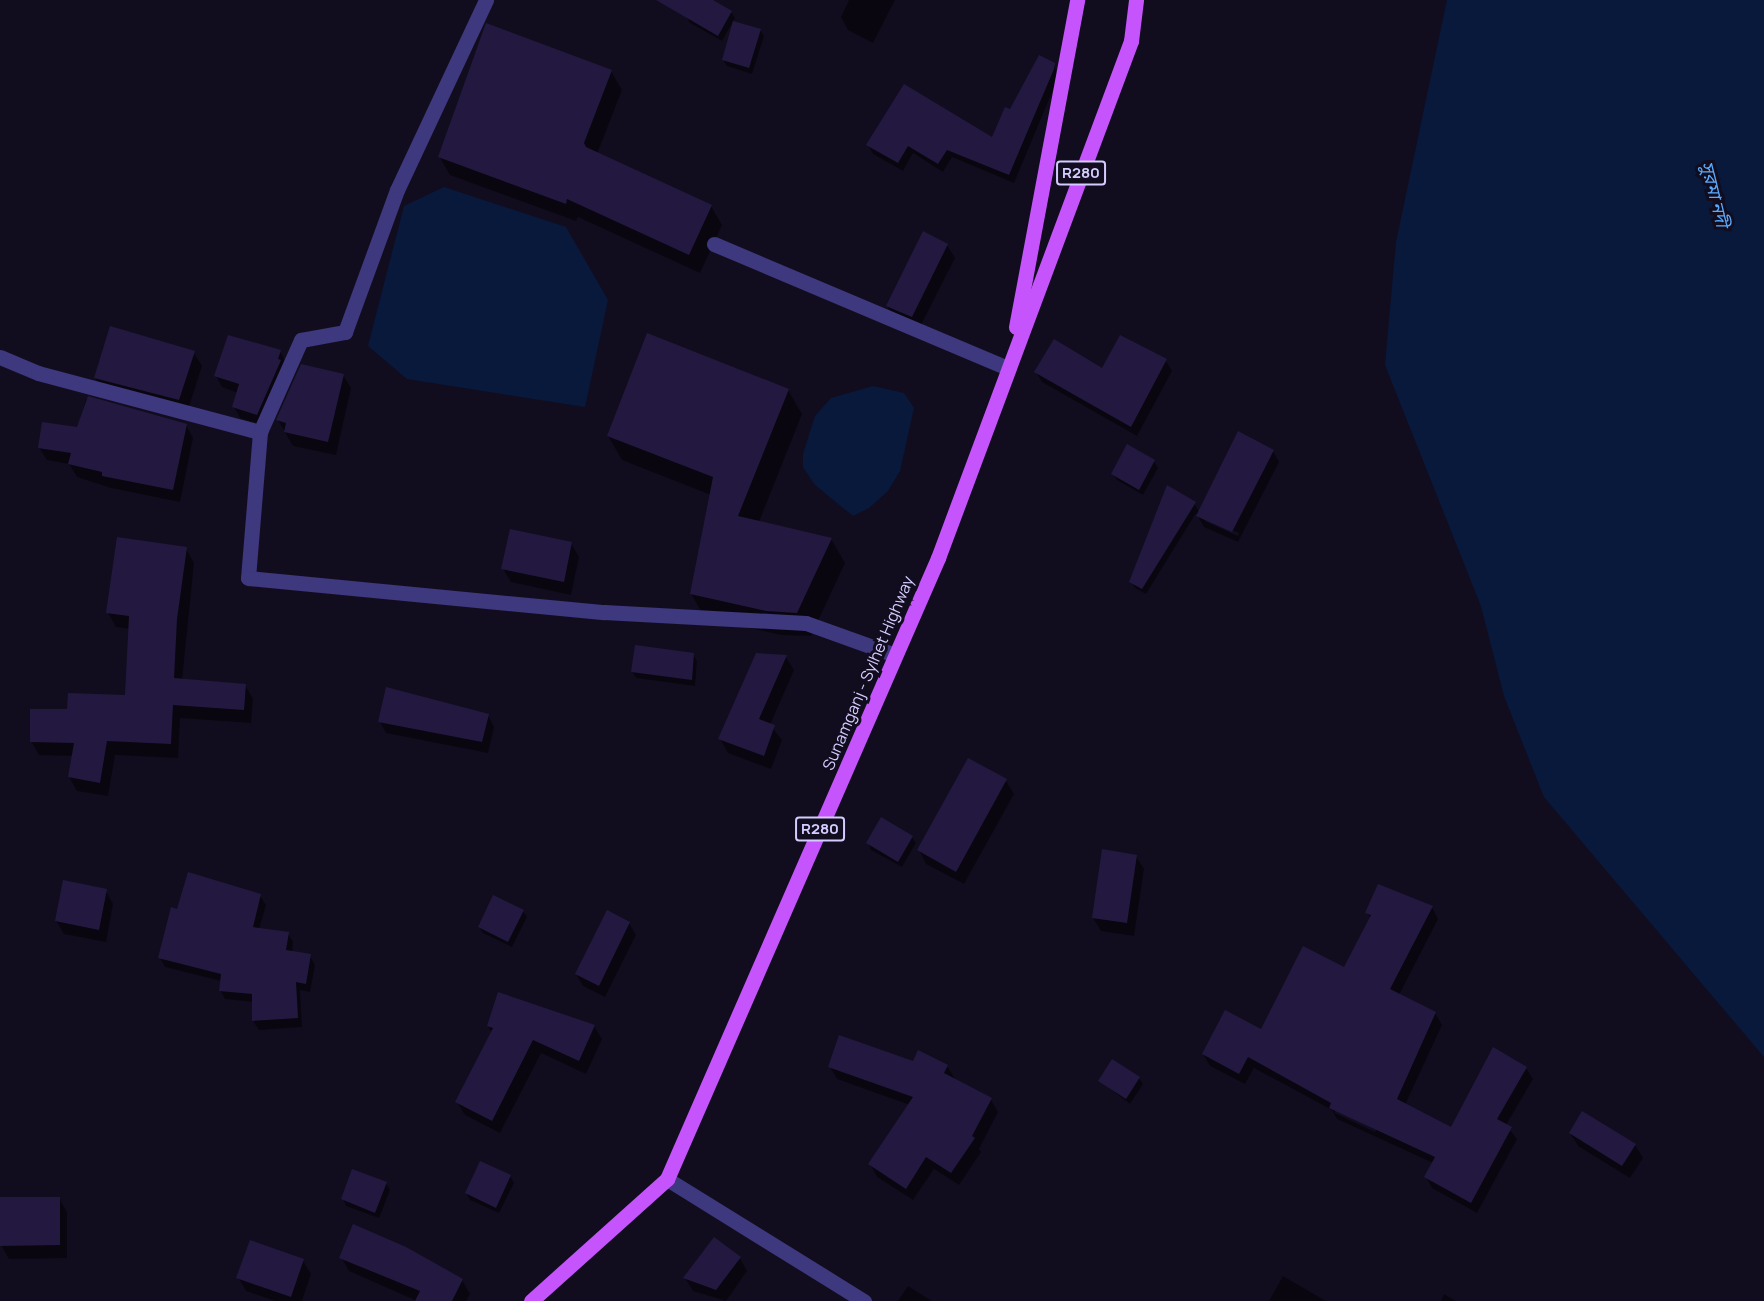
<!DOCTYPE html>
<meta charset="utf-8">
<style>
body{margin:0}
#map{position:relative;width:1764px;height:1301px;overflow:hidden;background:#110d1f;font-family:Manrope,"Noto Sans Bengali",sans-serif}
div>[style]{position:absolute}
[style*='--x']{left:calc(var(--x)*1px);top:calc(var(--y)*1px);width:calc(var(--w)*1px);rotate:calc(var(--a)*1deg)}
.water>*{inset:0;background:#09193c}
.shadow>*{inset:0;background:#0007}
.building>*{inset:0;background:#231940}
.street>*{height:15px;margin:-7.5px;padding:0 7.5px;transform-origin:7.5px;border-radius:7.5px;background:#3e387e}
.primary>*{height:15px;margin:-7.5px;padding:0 7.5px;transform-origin:7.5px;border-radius:7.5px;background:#c654fd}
span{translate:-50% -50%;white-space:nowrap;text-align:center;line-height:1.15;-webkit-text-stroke:6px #110d1f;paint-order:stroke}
.shield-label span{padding:2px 4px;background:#110d1f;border:2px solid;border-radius:4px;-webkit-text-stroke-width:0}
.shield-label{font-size:15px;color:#d4ccfe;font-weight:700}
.street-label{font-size:16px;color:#d4ccfe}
.water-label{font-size:18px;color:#5baafd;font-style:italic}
</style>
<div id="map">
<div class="water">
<div style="clip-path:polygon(1447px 0,1764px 0,1764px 1057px,1544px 797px,1504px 696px,1481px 606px,1385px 365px,1396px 242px)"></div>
<div style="clip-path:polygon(444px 187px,566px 227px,608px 300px,585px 407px,407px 379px,368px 346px,404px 206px)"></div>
<div style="clip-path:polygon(873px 386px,904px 393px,914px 408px,900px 471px,888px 491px,869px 508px,853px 516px,815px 485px,803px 467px,803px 454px,815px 416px,831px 398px)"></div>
</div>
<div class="shadow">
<div style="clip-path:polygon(695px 0,710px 0,731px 12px,735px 18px,722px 41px,690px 23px,686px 16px)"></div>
<div style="clip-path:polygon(849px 0,895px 0,873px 43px,848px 30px,841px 17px)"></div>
<div style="clip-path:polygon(760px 30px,764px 36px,752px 74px,727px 66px,723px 60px)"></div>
<div style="clip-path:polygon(1054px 64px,1058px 78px,1014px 183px,952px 157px,943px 172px,913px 153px,903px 171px,873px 154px,868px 145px,993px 139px,1010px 111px)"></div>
<div style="clip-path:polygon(611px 71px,622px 90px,597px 154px,711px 206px,722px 225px,700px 273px,578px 217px,576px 221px,450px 175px,439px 156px)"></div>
<div style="clip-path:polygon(947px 245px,955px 258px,919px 329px,895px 319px,887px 306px)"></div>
<div style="clip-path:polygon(280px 351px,286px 363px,263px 425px,240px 418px,234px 407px,238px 393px,222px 387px,216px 376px)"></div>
<div style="clip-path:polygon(194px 353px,202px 366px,187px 413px,103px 391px,95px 378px)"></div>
<div style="clip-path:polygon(1166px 361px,1172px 371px,1137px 436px,1042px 382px,1036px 372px,1103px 370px)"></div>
<div style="clip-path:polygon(343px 375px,351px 388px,336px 455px,293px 446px,278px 420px)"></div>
<div style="clip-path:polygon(788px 390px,802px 414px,759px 522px,831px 539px,845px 563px,811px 636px,781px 635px,705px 618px,691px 594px,711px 495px,622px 460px,608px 436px)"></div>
<div style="clip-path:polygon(86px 399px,186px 425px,193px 438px,180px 502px,111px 488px,77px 477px,69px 464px,47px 460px,39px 448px,78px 429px)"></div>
<div style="clip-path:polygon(evenodd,1273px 451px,1279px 462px,1238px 542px,1204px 527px,1196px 513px,1146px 594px,1135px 588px,1131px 582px,1194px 503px,1199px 512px,1273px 451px,1205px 518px,1239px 533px,1238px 536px,1205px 521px,1205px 518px)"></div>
<div style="clip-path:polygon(1154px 461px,1158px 468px,1143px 495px,1117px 480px,1113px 474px)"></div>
<div style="clip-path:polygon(571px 543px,579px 557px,571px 595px,511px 582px,503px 569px)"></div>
<div style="clip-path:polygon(186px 549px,194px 563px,182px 680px,245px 685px,253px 699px,251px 723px,180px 718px,178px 758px,115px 755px,108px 796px,77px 791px,69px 777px,73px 756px,39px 755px,31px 741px,68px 711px,127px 696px,130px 629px,116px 627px,108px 613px)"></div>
<div style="clip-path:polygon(693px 654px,697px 661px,695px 686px,636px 678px,632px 672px)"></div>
<div style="clip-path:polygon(757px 655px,786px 657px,794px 670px,770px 725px,782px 740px,771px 769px,728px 753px,720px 739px)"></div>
<div style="clip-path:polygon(488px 715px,494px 727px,488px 753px,386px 733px,380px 722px)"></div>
<div style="clip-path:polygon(1006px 781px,1014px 794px,964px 884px,926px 864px,919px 850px)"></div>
<div style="clip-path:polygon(912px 837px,916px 843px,902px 867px,871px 850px,868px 843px)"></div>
<div style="clip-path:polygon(1136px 856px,1144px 869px,1134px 936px,1101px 931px,1093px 918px)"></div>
<div style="clip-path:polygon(106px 891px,113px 904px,106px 942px,64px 934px,56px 921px)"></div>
<div style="clip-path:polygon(260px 896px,266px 905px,259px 929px,288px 933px,293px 942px,292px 953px,310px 956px,315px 965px,310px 992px,300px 990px,302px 1027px,259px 1030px,253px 1021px,254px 1002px,225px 999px,220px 990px,221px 981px,165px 967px,160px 958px,178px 910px)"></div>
<div style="clip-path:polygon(evenodd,1432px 907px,1438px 919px,1399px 995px,1435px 1013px,1442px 1025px,1405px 1105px,1452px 1129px,1494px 1049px,1526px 1068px,1533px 1079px,1506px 1125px,1517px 1139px,1477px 1213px,1432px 1188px,1426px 1177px,1433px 1163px,1337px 1119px,1332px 1110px,1254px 1068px,1245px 1084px,1210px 1066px,1203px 1054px,1261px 1031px,1345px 969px,1371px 919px,1367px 912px,1432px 907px,1335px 1109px,1376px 1130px,1375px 1132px,1335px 1113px,1335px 1109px)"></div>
<div style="clip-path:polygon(523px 911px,527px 917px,512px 947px,483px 933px,479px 927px)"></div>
<div style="clip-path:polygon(629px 923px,636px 935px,605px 997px,583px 986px,576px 974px)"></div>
<div style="clip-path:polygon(488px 1026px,594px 1026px,602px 1039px,586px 1074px,541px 1053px,500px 1133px,465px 1115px,457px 1102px,492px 1033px)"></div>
<div style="clip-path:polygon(913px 1062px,947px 1066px,955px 1079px,991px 1100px,998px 1112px,979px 1149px,981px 1152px,959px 1185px,934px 1169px,913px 1200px,877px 1177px,870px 1164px,910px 1105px,837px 1079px,830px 1067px)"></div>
<div style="clip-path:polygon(1139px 1078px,1143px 1084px,1130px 1104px,1100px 1081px)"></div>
<div style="clip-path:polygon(1570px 1133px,1635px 1145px,1643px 1158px,1630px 1178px,1578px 1146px)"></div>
<div style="clip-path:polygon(510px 1176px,514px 1183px,499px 1213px,470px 1200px,466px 1193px)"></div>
<div style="clip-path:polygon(386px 1183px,390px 1190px,379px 1218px,346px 1206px,343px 1199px)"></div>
<div style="clip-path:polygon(59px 1198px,67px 1212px,67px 1258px,9px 1259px,1px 1245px)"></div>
<div style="clip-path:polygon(341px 1257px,462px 1280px,470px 1294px,466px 1301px,417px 1301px,349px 1271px)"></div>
<div style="clip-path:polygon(740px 1258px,747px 1271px,726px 1301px,693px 1291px,685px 1278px)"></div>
<div style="clip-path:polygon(303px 1261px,311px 1274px,302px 1301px,275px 1301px,246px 1291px,238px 1277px)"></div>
<div style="clip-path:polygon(1283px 1276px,1326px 1301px,1269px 1301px)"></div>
<div style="clip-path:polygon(908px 1286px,932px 1301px,898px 1301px)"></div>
<div style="clip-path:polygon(1444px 1294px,1456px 1301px,1441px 1301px)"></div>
</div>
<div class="building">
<div style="clip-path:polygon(656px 0,713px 0,732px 11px,718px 36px)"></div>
<div style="clip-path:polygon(733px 21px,761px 29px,749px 68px,722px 60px)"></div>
<div style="clip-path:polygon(486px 23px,612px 70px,584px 143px,586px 147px,712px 205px,689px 255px,567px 199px,566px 204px,438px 157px)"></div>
<div style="clip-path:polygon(1039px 55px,1055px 63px,1054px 69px,1009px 175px,947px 150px,938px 164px,908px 146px,898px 163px,866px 145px,904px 84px,992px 137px,1005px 107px,1010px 109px)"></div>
<div style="clip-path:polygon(923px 231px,948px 244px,912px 317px,886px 306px)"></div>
<div style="clip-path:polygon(110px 326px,195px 351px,179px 400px,94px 378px)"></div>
<div style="clip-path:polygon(647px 333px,789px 389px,738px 516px,832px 538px,797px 613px,766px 611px,690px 594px,713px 477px,607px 436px)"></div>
<div style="clip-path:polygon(228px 335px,281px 350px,278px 359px,281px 360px,257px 415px,232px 407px,239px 384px,214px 376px)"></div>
<div style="clip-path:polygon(1120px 335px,1167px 359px,1131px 427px,1034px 372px,1054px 339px,1102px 368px)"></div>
<div style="clip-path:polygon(301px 364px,344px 374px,328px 442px,284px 432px,286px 423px,276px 420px)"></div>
<div style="clip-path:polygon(88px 396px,187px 424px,173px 490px,102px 476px,102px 472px,68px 464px,71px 453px,38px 448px,42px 422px,77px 427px)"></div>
<div style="clip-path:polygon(1238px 431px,1274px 450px,1232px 532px,1196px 516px)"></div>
<div style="clip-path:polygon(1127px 444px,1155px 460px,1139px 490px,1111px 474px)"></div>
<div style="clip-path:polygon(1167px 485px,1196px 502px,1142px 589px,1129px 582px)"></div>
<div style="clip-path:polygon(510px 529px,572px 542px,564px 582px,501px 569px)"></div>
<div style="clip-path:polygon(117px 537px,187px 547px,177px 619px,174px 678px,246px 684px,244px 710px,173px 705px,171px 744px,107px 741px,100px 783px,68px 777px,74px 743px,30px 742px,30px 709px,67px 709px,68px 693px,125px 695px,129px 616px,106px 613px)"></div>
<div style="clip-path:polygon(635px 645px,694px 653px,692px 680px,631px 672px)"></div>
<div style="clip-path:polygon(756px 653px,787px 655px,759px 719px,775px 725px,764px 756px,718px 739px)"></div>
<div style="clip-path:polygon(386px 687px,489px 714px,482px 742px,378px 722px)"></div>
<div style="clip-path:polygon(968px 758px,1007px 779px,956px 872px,917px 850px)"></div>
<div style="clip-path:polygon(881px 817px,913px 836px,898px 862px,866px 843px)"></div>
<div style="clip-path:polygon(1102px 849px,1137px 855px,1127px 923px,1092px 918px)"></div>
<div style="clip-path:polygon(188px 872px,261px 894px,253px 927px,289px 932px,286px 950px,311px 954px,306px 984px,296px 982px,298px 1018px,252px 1021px,252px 994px,219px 991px,221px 974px,158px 958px,171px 907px,177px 909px)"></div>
<div style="clip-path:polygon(63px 880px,107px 889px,99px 930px,55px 921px)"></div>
<div style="clip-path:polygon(1378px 884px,1433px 906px,1390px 989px,1436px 1012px,1397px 1099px,1451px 1127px,1493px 1047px,1527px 1067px,1497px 1119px,1512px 1127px,1471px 1203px,1424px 1177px,1435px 1157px,1329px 1108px,1331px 1103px,1248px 1057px,1239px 1074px,1202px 1054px,1225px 1010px,1261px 1029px,1303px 946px,1344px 967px,1371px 915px,1365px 913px)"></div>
<div style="clip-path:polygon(493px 895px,524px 910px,508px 942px,478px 927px)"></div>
<div style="clip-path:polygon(607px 910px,630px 922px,599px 986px,575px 974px)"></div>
<div style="clip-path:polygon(498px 992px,595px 1025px,579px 1061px,533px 1040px,492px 1121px,455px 1102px,493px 1028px,487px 1026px)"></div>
<div style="clip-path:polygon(839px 1035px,913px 1061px,918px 1050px,948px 1065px,944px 1073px,992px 1098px,972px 1136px,975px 1138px,951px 1173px,926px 1157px,906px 1189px,868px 1164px,913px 1097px,828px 1067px)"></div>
<div style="clip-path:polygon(1112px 1059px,1140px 1077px,1126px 1099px,1098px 1081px)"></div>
<div style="clip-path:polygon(1582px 1111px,1636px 1144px,1622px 1166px,1569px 1133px)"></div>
<div style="clip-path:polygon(480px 1161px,511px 1175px,496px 1208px,465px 1193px)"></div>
<div style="clip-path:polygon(352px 1169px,387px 1182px,375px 1213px,341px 1199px)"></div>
<div style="clip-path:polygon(0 1197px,60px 1197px,60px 1245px,0 1246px)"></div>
<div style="clip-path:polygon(353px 1224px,406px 1247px,463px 1279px,452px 1301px,415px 1301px,420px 1291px,339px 1258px)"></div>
<div style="clip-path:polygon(714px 1237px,741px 1257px,716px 1290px,683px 1278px)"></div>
<div style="clip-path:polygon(250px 1240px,304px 1259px,291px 1297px,236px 1278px)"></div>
</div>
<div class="street">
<div style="--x:714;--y:244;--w:319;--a:22.9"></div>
<div style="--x:0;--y:357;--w:41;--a:22.8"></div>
<div style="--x:38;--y:373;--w:230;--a:14.9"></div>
<div style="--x:260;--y:432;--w:146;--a:94.7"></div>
<div style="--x:248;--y:578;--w:358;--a:5.5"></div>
<div style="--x:604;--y:612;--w:202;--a:3.1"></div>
<div style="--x:806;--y:623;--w:95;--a:19.8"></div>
<div style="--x:260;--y:432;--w:101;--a:-66"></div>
<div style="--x:301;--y:340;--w:45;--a:-10.3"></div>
<div style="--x:345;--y:332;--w:151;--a:-69.9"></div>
<div style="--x:397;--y:190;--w:210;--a:-64.9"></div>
<div style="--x:667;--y:1179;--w:232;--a:31.8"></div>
</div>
<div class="primary">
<div style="--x:1016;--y:327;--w:333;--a:-79.4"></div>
<div style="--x:531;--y:1301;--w:183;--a:-41.9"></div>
<div style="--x:667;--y:1179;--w:678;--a:-66.42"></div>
<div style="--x:938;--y:558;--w:552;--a:-69.53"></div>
<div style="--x:1131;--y:41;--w:41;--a:-83"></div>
</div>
<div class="shield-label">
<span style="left:1081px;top:173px">R280</span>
<span style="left:820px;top:829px">R280</span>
</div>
<div class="street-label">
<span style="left:868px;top:673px;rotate:-67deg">Sunamganj - Sylhet Highway</span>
</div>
<div class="water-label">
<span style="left:1715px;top:194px;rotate:76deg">সুরমা নদী</span>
</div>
</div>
